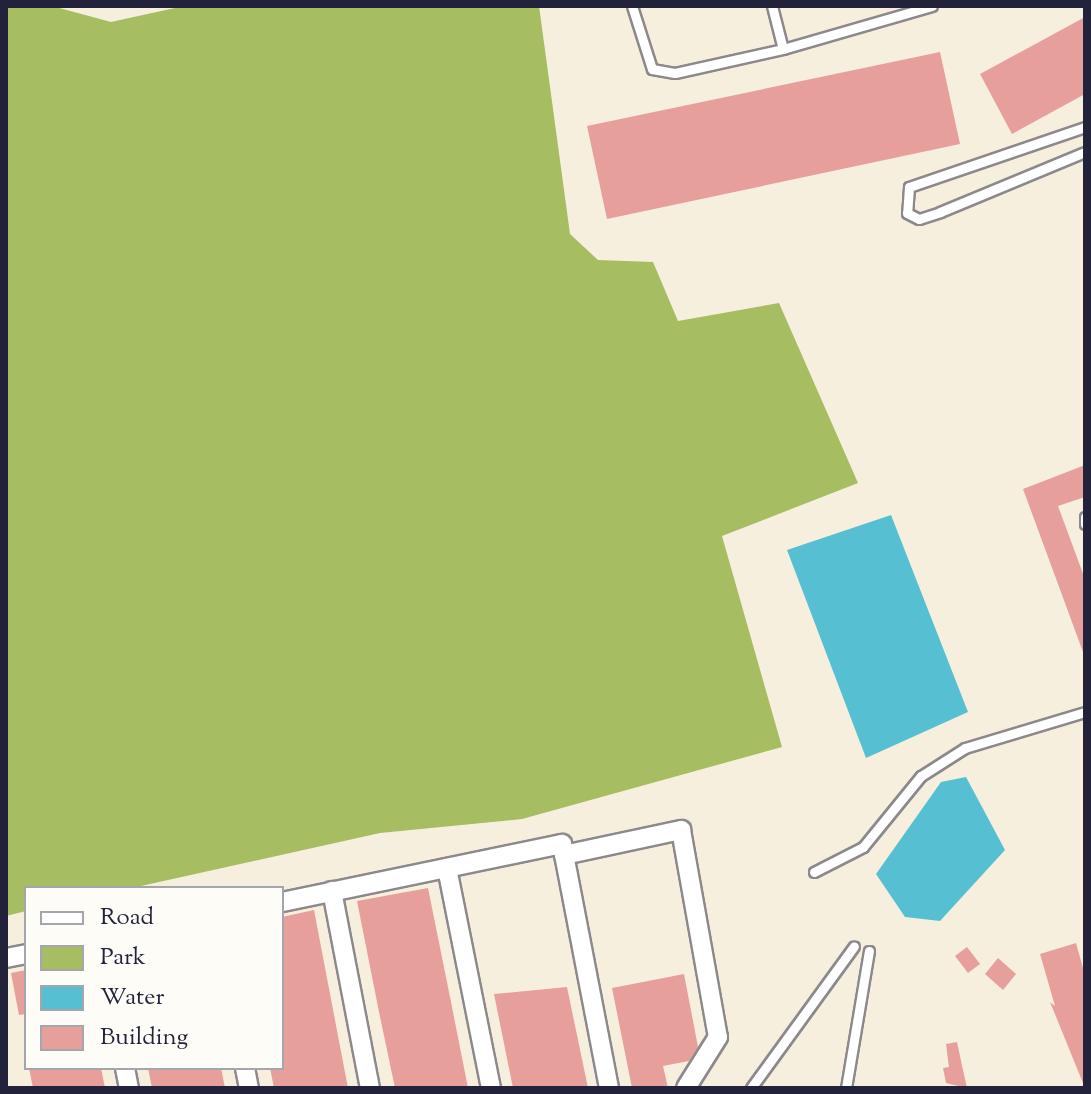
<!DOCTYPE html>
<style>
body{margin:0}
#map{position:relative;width:1091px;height:1094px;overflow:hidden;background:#f6efdd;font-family:"Sorts Mill Goudy",serif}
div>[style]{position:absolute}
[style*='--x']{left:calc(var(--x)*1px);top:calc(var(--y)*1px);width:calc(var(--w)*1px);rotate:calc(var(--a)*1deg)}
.green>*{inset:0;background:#a6bd62}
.water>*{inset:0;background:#56c0d2}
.building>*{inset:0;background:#e79f9c}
.roads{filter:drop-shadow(2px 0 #8c888c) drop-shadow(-2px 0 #8c888c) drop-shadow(0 2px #8c888c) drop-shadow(0 -2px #8c888c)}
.lane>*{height:9px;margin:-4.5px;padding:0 4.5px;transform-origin:4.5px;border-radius:4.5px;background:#fff}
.street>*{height:18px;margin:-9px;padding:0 9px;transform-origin:9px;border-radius:9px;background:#fff}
span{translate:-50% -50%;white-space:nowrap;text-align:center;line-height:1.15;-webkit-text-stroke:6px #fdfcf7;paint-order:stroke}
.frame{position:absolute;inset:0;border:8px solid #22223b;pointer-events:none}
.legend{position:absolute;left:24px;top:886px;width:260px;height:184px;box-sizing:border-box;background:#fdfcf7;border:2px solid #a5a5ac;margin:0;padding:10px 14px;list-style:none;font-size:24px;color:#22223b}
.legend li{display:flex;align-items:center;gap:16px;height:40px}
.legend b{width:40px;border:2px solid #a5a5ac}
</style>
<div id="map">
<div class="green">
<div style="clip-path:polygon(6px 6px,52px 6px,111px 22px,184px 6px,539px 6px,570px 234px,598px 260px,653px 262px,678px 321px,779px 303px,858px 483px,722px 536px,782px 747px,522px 819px,380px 833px,132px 888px,26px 888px,26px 911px,6px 916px)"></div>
</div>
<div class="water">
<div style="clip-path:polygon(891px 515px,968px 712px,866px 758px,787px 550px)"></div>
<div style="clip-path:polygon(966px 777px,1005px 850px,940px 921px,905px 917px,876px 874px,941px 782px)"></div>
</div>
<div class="building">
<div style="clip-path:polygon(1085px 17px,1085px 94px,1012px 134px,980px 74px)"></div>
<div style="clip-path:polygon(940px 52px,960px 144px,607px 219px,587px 126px)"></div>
<div style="clip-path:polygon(1085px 465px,1085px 497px,1058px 506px,1085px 579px,1083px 652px,1023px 489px)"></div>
<div style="clip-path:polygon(428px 888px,451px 1002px,468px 1088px,395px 1088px,379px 1012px,357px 901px)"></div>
<div style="clip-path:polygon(314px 910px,348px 1088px,274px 1088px,270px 1068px,282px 1068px,282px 917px)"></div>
<div style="clip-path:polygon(1076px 943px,1085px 975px,1085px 1088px,1050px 1002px,1055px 1006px,1040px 954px)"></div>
<div style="clip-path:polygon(967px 947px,980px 964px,968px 973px,955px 956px)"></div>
<div style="clip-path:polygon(998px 958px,1016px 974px,1003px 990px,985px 974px)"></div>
<div style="clip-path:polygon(26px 970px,26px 1014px,19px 1015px,11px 973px)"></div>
<div style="clip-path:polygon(684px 974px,698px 1047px,689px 1061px,663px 1066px,668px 1088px,632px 1088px,612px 988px)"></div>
<div style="clip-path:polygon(567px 987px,588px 1088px,513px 1088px,494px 994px)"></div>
<div style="clip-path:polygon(957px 1042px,963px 1070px,967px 1088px,946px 1083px,943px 1068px,949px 1067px,946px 1044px)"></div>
<div style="clip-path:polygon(29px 1068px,101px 1068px,105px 1088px,33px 1088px)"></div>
<div style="clip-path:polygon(148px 1068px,221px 1068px,225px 1088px,152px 1088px)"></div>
</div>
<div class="roads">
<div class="lane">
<div style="--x:632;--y:6;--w:66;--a:72.4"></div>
<div style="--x:652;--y:69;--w:23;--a:10"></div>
<div style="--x:675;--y:73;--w:111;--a:-12.5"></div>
<div style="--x:772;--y:6;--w:44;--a:75.7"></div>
<div style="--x:783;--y:49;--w:155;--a:-16.1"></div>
<div style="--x:1085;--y:127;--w:186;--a:161.2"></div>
<div style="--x:909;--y:187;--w:26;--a:94"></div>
<div style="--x:907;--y:213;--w:13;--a:27"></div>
<div style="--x:919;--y:219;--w:22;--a:-18"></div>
<div style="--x:940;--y:212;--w:157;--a:-22.5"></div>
<div style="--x:1085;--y:517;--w:7;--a:90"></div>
<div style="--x:814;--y:872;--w:55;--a:-27"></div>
<div style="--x:863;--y:847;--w:92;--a:-50.8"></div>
<div style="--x:921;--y:776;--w:52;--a:-32.5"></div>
<div style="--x:965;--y:748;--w:125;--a:-16.7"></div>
<div style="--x:751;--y:1088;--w:175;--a:-54"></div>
<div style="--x:846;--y:1088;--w:139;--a:-80.5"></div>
</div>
<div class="street">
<div style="--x:564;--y:855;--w:120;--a:-12.1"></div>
<div style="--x:681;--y:830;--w:210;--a:79.9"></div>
<div style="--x:718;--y:1037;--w:60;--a:122.1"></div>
<div style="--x:447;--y:868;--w:224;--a:78.7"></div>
<div style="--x:332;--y:891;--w:201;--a:79.1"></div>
<div style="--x:282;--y:902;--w:286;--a:-11.7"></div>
<div style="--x:562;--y:844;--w:248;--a:79.1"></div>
<div style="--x:6;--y:958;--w:20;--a:-11"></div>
<div style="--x:125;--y:1068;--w:20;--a:79"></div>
<div style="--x:245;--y:1068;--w:20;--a:79"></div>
</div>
</div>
<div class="frame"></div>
<ul class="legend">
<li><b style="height:10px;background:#fff"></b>Road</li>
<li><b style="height:22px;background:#a6bd62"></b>Park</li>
<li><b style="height:22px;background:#56c0d2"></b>Water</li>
<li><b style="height:22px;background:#e79f9c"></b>Building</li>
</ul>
</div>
